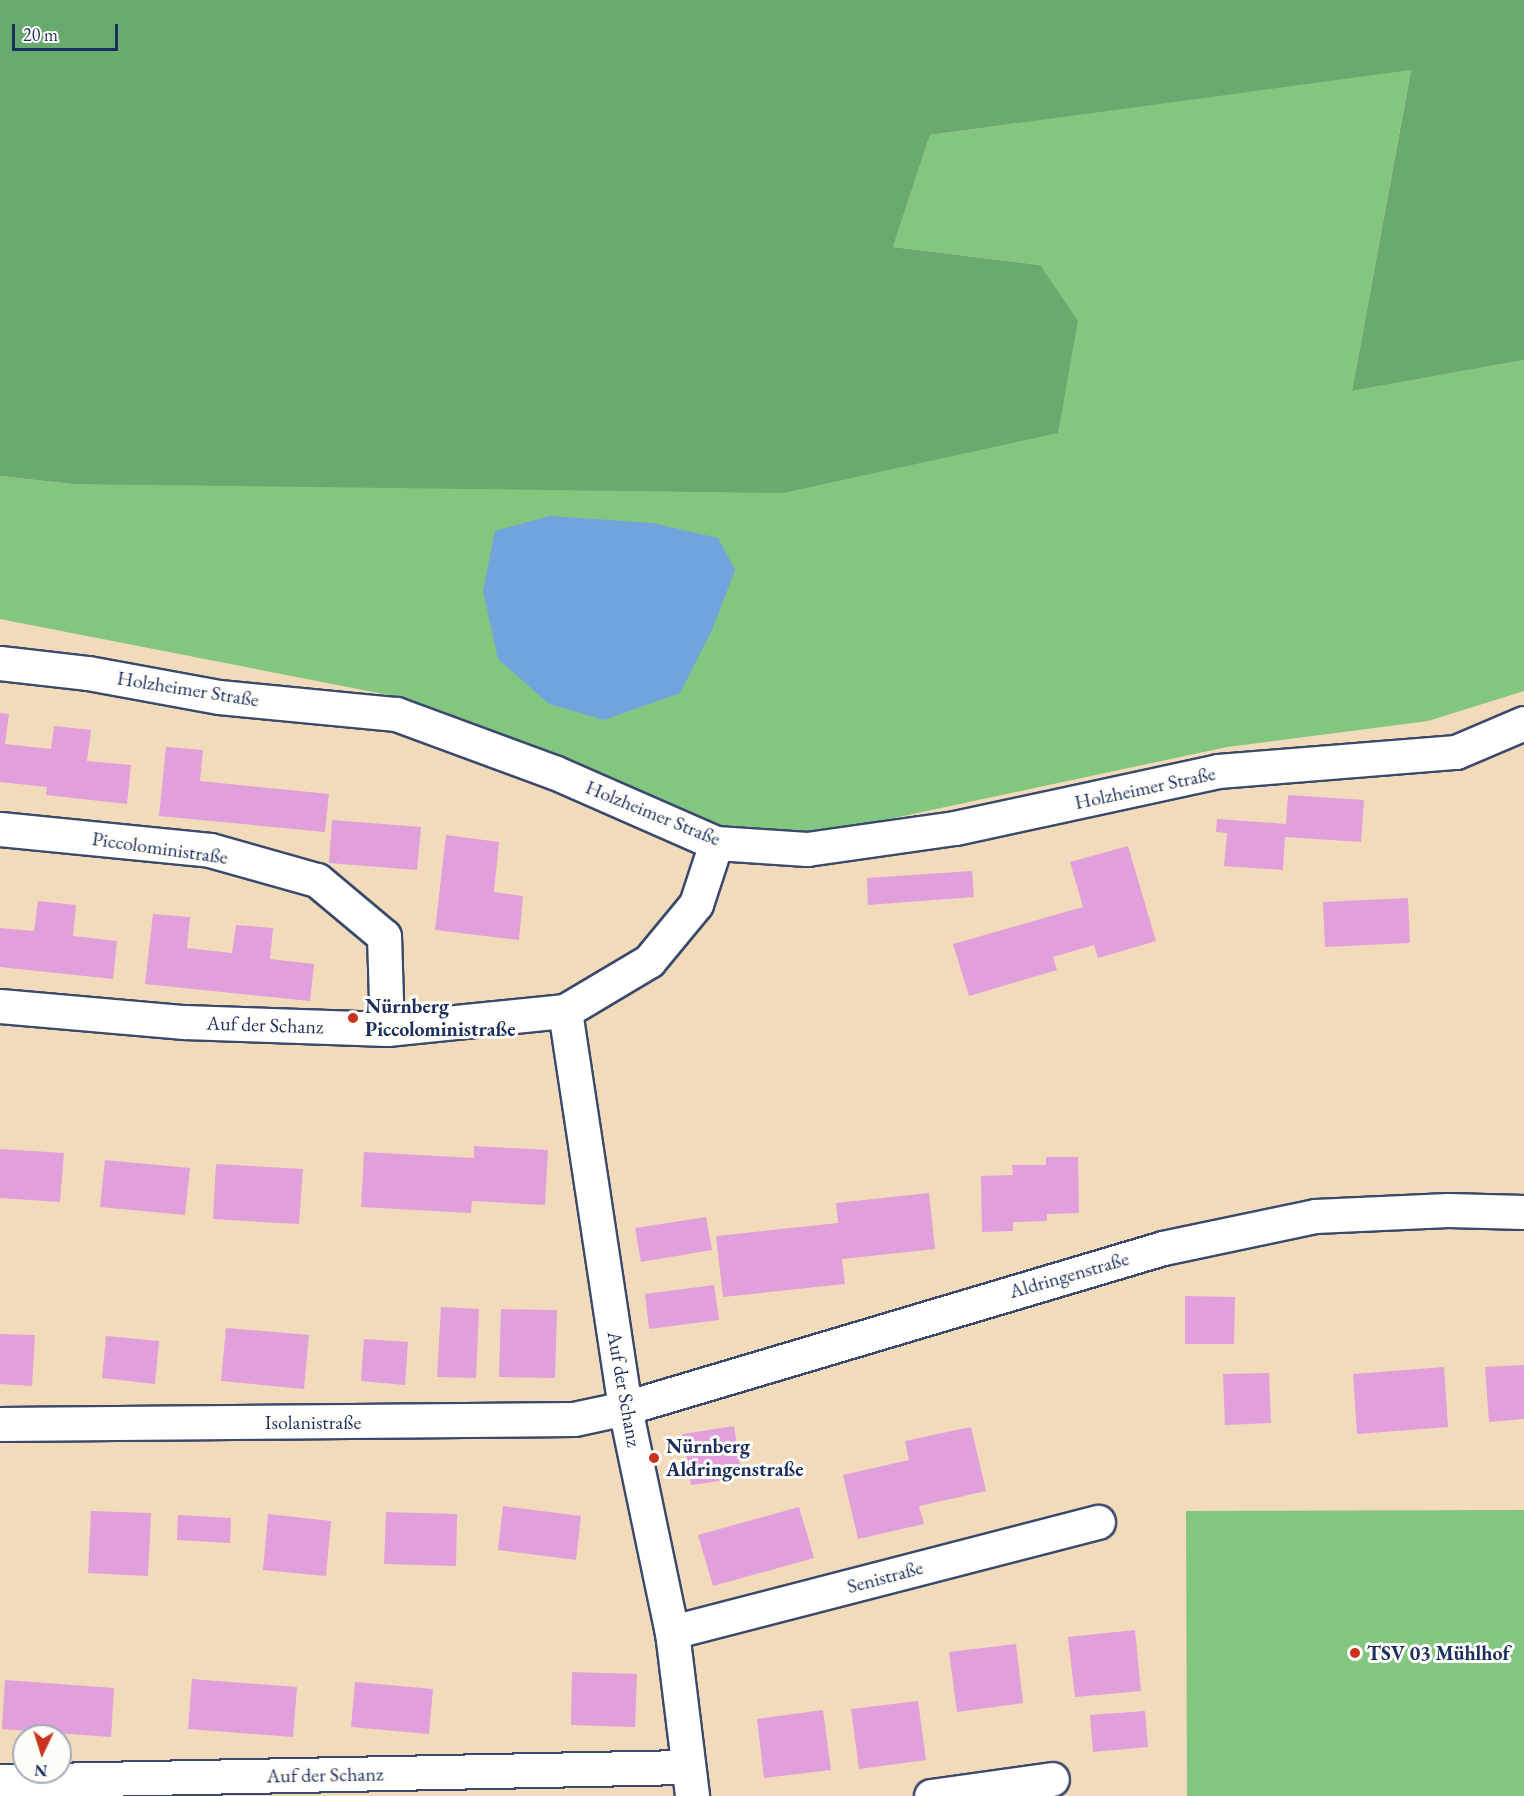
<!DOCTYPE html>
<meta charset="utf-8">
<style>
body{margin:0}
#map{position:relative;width:1524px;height:1796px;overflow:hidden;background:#f1dbbb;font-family:"EB Garamond",serif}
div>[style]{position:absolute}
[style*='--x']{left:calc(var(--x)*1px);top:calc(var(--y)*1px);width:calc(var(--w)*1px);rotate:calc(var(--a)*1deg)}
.green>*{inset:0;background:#82c680}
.forest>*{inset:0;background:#69ab6e}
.water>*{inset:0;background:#71a4dd}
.building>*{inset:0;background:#e1a0db}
.roads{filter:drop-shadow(2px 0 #3b496c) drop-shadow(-2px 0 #3b496c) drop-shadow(0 2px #3b496c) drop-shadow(0 -2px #3b496c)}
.minor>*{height:33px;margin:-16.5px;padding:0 16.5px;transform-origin:16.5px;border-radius:16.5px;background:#fff}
.dots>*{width:16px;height:16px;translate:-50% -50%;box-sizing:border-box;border:3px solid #fdfcf7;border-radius:50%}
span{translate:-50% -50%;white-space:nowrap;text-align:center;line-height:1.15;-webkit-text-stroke:6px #fdfcf7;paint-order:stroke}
.street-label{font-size:20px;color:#1b2f5e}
.poi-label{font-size:20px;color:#1b2f5e;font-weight:700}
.left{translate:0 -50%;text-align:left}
.north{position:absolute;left:12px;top:1724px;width:60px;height:60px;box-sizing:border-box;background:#fdfcf7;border:2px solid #a3aaba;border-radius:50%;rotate:184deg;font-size:16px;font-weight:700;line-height:24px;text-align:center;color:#1b2f5e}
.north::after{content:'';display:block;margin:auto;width:21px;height:27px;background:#c8321e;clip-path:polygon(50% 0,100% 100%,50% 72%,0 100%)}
.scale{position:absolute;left:12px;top:24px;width:106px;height:27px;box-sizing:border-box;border:3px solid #1b2f5e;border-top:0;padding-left:8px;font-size:18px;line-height:21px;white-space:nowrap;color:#1b2f5e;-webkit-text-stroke:4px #fdfcf7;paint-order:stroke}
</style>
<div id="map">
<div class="green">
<div style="clip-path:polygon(1411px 69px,1352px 391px,1524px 360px,1524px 691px,1428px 721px,1227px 747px,744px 850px,394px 696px,0 619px,0 476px,72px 484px,1040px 265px,893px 247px,930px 135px)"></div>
<div style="clip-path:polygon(1524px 1510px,1524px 1796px,1187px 1796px,1186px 1511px)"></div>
</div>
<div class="forest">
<div style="clip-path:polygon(0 0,1524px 0,1524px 360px,1352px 391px,1411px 70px,930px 135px,893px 247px,1040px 265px,1078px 321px,1058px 433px,783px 493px,72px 484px,0 476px)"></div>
</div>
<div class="water">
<div style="clip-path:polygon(550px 516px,652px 523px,718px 538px,735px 570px,712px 630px,680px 693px,604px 720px,549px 704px,498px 659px,483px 591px,495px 531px)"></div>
</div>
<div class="building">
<div style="clip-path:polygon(0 713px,9px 714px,5px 744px,51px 749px,54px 726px,91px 730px,87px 761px,131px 765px,127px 804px,46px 795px,47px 787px,0 782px)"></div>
<div style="clip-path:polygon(166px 747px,203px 750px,200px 781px,329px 794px,325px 832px,159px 816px)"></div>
<div style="clip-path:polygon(1288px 795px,1364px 800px,1361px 842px,1285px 837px,1283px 870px,1224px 866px,1227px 833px,1216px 832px,1217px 819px,1286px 824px)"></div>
<div style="clip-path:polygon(332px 820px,421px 827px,417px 870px,329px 863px)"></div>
<div style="clip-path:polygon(446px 835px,499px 842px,494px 892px,523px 896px,519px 940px,435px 930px)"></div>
<div style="clip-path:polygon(1128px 846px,1156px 941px,1098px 958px,1094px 945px,1053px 957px,1057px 970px,969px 996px,953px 944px,1083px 907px,1070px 862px)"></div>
<div style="clip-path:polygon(972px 871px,974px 897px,868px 905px,867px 878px)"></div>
<div style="clip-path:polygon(1408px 898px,1410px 943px,1325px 947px,1323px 902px)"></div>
<div style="clip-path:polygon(38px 901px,76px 905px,73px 936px,117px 941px,113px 979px,0 967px,0 928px,34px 931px)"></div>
<div style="clip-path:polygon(153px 914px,190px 917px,187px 948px,232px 953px,236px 925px,273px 928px,270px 959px,314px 964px,310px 1001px,145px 984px)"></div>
<div style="clip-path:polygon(474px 1146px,548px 1150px,545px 1205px,472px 1201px,471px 1213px,361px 1207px,364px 1152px,474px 1158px)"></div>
<div style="clip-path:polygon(0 1149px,64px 1153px,60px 1202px,0 1198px)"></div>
<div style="clip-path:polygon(1046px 1157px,1078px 1157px,1079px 1213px,1047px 1214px,1047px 1221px,1013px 1222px,1013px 1231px,982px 1232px,981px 1176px,1013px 1175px,1012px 1165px,1046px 1165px)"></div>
<div style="clip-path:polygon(105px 1160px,190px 1168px,185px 1215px,100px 1207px)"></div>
<div style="clip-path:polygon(216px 1164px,303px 1169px,299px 1224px,213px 1219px)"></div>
<div style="clip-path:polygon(929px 1193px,935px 1249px,842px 1259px,845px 1284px,723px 1297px,716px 1236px,838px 1223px,836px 1203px)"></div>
<div style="clip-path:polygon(706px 1217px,712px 1250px,641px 1262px,635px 1228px)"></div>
<div style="clip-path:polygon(714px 1285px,719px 1320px,649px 1329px,645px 1294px)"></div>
<div style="clip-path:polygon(1185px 1296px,1235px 1297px,1234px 1344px,1185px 1344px)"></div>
<div style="clip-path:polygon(441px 1307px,479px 1309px,476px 1378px,437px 1377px)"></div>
<div style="clip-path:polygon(501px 1309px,557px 1310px,555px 1378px,499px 1377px)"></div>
<div style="clip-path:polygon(226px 1328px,309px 1335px,304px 1389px,221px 1381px)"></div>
<div style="clip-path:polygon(0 1334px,35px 1335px,32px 1386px,0 1384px)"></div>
<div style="clip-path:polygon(106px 1336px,159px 1341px,155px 1384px,102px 1378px)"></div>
<div style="clip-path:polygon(364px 1339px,408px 1342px,405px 1385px,361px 1381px)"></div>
<div style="clip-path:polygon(1524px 1365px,1524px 1419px,1489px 1422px,1485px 1367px)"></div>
<div style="clip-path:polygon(1444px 1367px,1448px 1427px,1357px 1434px,1353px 1374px)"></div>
<div style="clip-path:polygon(1269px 1373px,1271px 1423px,1225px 1425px,1223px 1374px)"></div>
<div style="clip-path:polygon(734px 1426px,742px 1478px,691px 1485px,683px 1434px)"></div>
<div style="clip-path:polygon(971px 1427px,986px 1491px,919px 1506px,924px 1524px,858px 1539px,843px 1475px,909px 1460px,905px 1441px)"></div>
<div style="clip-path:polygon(503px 1506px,581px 1516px,576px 1560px,498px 1550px)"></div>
<div style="clip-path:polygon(799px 1507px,814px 1558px,713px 1586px,698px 1535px)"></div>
<div style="clip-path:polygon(91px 1511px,151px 1513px,148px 1576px,88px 1573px)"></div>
<div style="clip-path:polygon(386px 1512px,457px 1514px,456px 1566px,384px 1564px)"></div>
<div style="clip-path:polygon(268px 1514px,331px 1521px,326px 1576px,263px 1570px)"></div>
<div style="clip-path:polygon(178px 1515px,231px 1518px,230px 1543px,177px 1540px)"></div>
<div style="clip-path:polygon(1135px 1630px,1141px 1691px,1075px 1697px,1068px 1637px)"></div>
<div style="clip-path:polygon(1016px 1644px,1023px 1703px,957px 1712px,949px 1652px)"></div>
<div style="clip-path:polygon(572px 1672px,637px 1674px,635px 1727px,571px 1725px)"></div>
<div style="clip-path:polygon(192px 1679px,297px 1687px,293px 1737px,188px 1729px)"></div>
<div style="clip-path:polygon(5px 1680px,114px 1688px,111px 1737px,2px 1729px)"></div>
<div style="clip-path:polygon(355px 1682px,433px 1689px,429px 1734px,351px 1727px)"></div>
<div style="clip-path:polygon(918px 1701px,926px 1760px,859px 1769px,851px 1709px)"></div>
<div style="clip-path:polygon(823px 1710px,831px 1770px,764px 1778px,757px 1719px)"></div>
<div style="clip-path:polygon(1145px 1711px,1148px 1747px,1093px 1752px,1090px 1715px)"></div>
</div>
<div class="roads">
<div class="minor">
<div style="--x:0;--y:663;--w:89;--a:6.5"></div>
<div style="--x:88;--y:673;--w:133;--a:10.4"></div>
<div style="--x:219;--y:697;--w:178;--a:5.5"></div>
<div style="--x:396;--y:714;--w:168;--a:20.2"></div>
<div style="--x:554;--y:772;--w:177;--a:23.7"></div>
<div style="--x:716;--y:843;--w:91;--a:3.8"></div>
<div style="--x:807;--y:849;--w:149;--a:-8.1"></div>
<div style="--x:955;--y:828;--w:269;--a:-12.2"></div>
<div style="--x:1218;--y:771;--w:239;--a:-4.6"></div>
<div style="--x:1456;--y:752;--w:74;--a:-23.1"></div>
<div style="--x:0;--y:829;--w:211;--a:5.7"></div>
<div style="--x:210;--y:850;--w:111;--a:15.7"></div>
<div style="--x:317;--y:880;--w:87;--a:39.9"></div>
<div style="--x:384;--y:936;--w:93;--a:88.2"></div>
<div style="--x:0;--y:1006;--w:185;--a:5"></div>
<div style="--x:184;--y:1022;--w:203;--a:2"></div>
<div style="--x:387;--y:1029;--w:179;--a:-5.8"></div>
<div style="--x:565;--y:1011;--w:98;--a:-30.8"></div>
<div style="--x:649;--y:961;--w:74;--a:-50.5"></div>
<div style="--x:696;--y:904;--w:64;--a:-71.8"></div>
<div style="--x:565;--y:1011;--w:402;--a:81.4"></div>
<div style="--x:625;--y:1408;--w:229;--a:78.2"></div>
<div style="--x:672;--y:1632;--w:165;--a:83"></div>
<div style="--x:0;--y:1424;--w:574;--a:-0.5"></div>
<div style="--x:574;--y:1419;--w:52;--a:-12.2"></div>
<div style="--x:625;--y:1408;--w:561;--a:-16.56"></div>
<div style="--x:1163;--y:1248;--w:155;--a:-11.9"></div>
<div style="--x:1315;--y:1216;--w:133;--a:-2.6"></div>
<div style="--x:1448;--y:1210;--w:76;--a:1.5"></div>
<div style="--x:672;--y:1632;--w:440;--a:-14.5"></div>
<div style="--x:0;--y:1781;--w:686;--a:-1.17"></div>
<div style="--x:931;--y:1796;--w:122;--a:-8"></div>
</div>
</div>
<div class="dots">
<div style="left:353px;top:1018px;background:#c8321e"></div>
<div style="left:654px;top:1458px;background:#c8321e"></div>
<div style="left:1355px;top:1653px;background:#c8321e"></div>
</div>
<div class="street-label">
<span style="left:188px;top:689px;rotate:9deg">Holzheimer Straße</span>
<span style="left:1145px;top:788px;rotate:-12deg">Holzheimer Straße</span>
<span style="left:653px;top:813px;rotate:22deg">Holzheimer Straße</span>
<span style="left:160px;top:848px;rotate:8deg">Piccoloministraße</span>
<span style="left:265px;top:1025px;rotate:2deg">Auf der Schanz</span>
<span style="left:1069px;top:1275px;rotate:-16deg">Aldringenstraße</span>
<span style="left:624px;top:1389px;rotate:80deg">Auf der Schanz</span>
<span style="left:313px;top:1422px">Isolanistraße</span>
<span style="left:885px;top:1577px;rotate:-15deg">Senistraße</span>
<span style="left:325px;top:1775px;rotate:-1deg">Auf der Schanz</span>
</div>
<div class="poi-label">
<span class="left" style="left:365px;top:1018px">Nürnberg<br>Piccoloministraße</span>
<span class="left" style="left:666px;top:1458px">Nürnberg<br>Aldringenstraße</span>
<span class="left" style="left:1367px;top:1653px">TSV 03 Mühlhof</span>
</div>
<div class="north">N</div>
<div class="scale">20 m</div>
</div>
